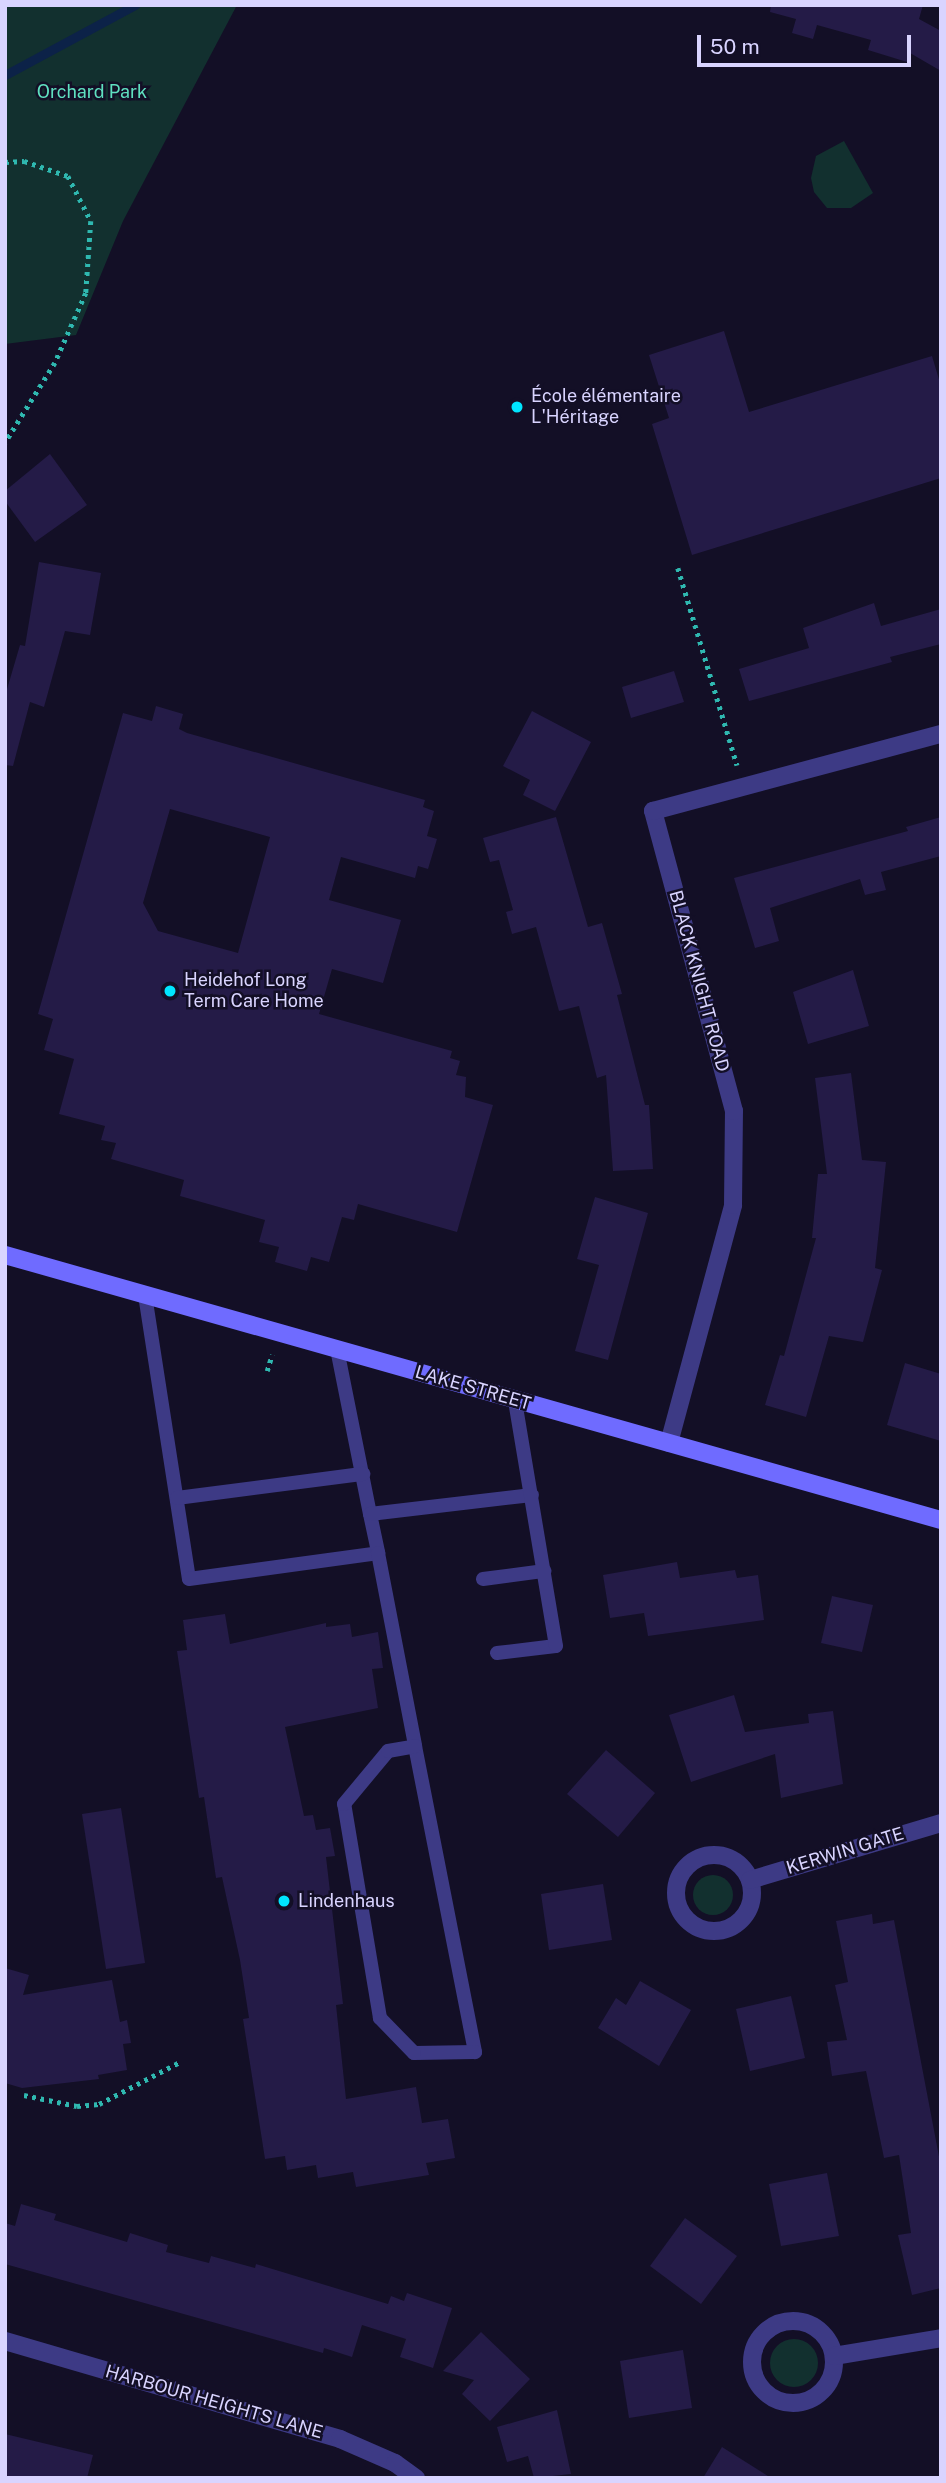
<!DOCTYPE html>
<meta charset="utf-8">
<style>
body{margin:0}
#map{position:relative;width:946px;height:2483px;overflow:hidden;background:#130f26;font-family:"Public Sans",sans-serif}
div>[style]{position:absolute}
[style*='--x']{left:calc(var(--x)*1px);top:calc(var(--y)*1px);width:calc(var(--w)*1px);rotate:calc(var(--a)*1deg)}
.green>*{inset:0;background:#12302f}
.round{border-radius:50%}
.stream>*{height:9px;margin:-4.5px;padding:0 4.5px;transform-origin:4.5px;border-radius:4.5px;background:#0c2248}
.building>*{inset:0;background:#241b47}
.path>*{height:4.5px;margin-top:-2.25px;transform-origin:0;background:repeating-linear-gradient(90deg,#2fb8b0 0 3.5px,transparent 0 8.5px)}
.service>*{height:14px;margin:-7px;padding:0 7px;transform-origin:7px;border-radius:7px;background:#3d3a85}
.minor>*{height:18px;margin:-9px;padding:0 9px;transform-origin:9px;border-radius:9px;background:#3d3a85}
.minor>.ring{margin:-9px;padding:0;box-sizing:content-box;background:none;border:18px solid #3d3a85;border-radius:50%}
.secondary>*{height:18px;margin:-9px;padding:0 9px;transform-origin:9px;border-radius:9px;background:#6f6bff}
.dots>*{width:19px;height:19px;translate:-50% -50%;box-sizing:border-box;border:4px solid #130f26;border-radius:50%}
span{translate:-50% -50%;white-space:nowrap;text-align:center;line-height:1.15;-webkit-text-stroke:5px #130f26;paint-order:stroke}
.park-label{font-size:18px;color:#5fe0c0}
.poi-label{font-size:18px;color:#d9d4ff}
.left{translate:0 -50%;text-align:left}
.street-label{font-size:18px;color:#d9d4ff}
.frame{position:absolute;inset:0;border:7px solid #d9d4ff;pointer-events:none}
.scale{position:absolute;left:697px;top:35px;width:214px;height:32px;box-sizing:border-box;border:4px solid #d9d4ff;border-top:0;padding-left:9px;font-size:21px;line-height:24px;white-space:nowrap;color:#d9d4ff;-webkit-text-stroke:5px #130f26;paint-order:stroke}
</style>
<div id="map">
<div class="green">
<div style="clip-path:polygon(5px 5px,237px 5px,123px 221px,76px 335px,5px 344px)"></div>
<div style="clip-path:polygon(844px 141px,873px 193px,851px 208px,827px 208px,814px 192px,811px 178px,816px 156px)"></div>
<div class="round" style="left:693px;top:1875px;width:40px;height:40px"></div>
<div class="round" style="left:770px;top:2339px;width:48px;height:48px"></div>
</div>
<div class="stream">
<div style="--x:5;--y:75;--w:148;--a:-28.3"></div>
</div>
<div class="building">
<div style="clip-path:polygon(771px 5px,923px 5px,919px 19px,941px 31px,941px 71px,910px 53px,907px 62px,868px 50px,871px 40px,817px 25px,813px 39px,792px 33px,796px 19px,770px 12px)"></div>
<div style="clip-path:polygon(724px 331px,749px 412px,932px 356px,941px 386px,941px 478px,692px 555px,652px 424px,669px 418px,649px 355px)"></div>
<div style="clip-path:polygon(50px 454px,87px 505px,35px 542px,5px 501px,5px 491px)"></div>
<div style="clip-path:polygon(39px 562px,101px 573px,90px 635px,65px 631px,44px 707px,30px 702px,13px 766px,5px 765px,5px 696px,20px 645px,25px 646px)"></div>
<div style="clip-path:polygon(874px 603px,881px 626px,941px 609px,941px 644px,890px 657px,892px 662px,749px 701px,739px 669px,809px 648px,803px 628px)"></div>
<div style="clip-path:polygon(674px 671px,684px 702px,631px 718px,622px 687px)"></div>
<div style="clip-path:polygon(evenodd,156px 706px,183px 714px,179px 729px,187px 733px,425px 800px,423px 807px,434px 811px,427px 836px,437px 839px,428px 869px,418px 866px,415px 878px,341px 857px,329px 900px,401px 920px,383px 983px,332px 969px,319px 1014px,452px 1051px,450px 1058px,460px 1061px,456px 1075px,466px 1077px,465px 1097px,493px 1105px,457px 1232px,358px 1204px,354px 1220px,342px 1217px,329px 1262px,311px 1257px,307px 1271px,275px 1262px,279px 1247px,259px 1242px,265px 1220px,180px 1196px,184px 1180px,111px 1159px,116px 1143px,101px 1140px,105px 1126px,59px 1114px,74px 1059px,44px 1050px,53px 1019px,38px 1014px,123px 713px,152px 721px,156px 706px,170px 809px,270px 837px,238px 953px,158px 931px,143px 903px,170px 809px)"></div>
<div style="clip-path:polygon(532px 711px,591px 742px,555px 811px,523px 795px,530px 780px,503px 766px)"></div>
<div style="clip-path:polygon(556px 817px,588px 927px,602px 923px,622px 994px,617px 995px,645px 1105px,649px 1105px,653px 1169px,613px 1171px,606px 1075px,597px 1078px,579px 1006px,559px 1011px,536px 927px,512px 934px,506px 912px,513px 910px,499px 860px,490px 862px,483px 838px)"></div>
<div style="clip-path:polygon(941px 817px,941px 856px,881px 872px,886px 890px,865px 895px,860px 879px,770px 908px,779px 941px,755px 948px,734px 878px,908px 831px,906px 827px)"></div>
<div style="clip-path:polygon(853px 970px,869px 1026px,808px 1044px,793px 992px)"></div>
<div style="clip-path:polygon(851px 1073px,862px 1160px,886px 1162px,875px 1268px,882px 1270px,863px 1342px,829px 1336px,806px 1417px,765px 1405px,780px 1355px,784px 1356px,816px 1238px,812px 1238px,818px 1174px,827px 1174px,815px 1078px)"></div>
<div style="clip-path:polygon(595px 1197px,648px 1213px,608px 1360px,575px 1351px,599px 1265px,577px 1259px)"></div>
<div style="clip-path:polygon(905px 1363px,941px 1374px,941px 1441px,887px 1425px)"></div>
<div style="clip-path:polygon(677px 1562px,680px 1578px,735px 1570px,737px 1578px,758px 1575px,764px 1620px,648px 1636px,644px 1613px,610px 1618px,603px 1575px)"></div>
<div style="clip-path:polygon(832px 1596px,873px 1605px,862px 1652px,821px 1643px)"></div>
<div style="clip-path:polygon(225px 1614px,230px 1644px,326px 1623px,326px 1627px,350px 1624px,352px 1637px,378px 1632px,383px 1668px,372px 1669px,378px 1708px,285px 1727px,304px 1816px,313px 1815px,316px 1830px,330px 1828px,335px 1856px,326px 1857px,343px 2004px,336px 2005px,346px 2099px,416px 2087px,422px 2123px,448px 2119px,455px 2158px,426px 2163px,429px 2175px,356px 2187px,353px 2172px,318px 2178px,316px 2165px,287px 2170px,285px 2156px,265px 2159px,243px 2019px,249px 2018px,240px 1960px,222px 1877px,216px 1878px,204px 1797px,199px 1798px,177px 1651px,187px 1650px,183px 1620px)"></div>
<div style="clip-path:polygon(734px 1695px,745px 1732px,809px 1723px,808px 1714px,833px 1711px,843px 1784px,781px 1798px,775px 1754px,691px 1782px,669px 1715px)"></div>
<div style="clip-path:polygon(606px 1750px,655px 1793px,618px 1837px,567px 1794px)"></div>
<div style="clip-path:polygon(121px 1808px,145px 1963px,106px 1969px,82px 1814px)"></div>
<div style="clip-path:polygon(603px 1884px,612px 1940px,549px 1950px,541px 1894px)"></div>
<div style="clip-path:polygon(872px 1914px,873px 1924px,894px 1920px,941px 2167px,941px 2288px,912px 2295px,898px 2235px,911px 2233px,899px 2155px,884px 2158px,866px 2071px,832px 2076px,827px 2042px,847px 2040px,835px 1985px,848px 1982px,836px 1921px)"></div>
<div style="clip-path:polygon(5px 1968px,29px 1975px,23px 1995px,112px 1980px,120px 2022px,127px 2020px,131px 2043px,123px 2044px,127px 2070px,98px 2075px,99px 2079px,22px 2088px,5px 2083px)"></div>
<div style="clip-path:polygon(640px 1981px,691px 2010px,659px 2066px,598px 2028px,616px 1998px,626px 2005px)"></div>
<div style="clip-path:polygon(791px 1996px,805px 2058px,750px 2071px,736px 2009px)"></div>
<div style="clip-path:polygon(827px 2173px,839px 2236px,781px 2246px,769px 2184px)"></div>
<div style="clip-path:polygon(21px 2204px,56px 2214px,54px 2220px,127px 2242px,130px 2233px,168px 2245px,166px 2252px,209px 2263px,211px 2256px,255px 2268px,256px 2264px,388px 2304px,391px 2296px,404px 2301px,407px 2293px,452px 2308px,433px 2368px,400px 2357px,406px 2339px,362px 2325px,352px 2357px,324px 2348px,323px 2353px,5px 2264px,5px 2223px,15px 2226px)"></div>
<div style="clip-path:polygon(685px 2218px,737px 2256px,701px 2304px,650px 2266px)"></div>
<div style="clip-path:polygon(481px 2332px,530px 2379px,490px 2421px,462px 2394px,474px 2380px,443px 2371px)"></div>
<div style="clip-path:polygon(683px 2350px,692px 2408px,629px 2418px,620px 2361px)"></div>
<div style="clip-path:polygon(557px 2410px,571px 2474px,534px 2478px,528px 2456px,507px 2462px,497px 2427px)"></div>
<div style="clip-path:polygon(5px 2434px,93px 2455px,87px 2478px,5px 2478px)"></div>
<div style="clip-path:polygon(722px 2447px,771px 2478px,703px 2478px)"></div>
</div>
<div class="path">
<div style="--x:5;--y:162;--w:19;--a:-3"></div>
<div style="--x:24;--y:161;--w:46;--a:18.8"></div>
<div style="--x:68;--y:176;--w:51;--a:62.9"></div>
<div style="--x:91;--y:221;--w:72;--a:94"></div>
<div style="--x:86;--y:293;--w:77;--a:113.9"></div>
<div style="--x:55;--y:363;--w:94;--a:122"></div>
<div style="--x:678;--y:568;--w:206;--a:73.3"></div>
<div style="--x:267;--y:1371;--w:17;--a:-73"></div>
<div style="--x:24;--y:2095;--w:54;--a:11.7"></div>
<div style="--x:77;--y:2106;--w:22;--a:-5"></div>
<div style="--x:99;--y:2104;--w:91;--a:-27.4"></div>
</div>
<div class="service">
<div style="--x:145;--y:1295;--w:287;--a:81.2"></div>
<div style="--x:189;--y:1579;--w:191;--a:-7.8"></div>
<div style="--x:337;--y:1349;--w:168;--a:78.7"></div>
<div style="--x:370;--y:1514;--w:40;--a:78"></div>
<div style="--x:378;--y:1553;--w:197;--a:79.1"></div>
<div style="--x:415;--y:1746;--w:312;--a:78.9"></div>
<div style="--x:475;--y:2052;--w:61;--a:179.1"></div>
<div style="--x:414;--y:2053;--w:49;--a:-134.2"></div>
<div style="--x:380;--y:2018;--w:217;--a:-99.5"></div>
<div style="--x:344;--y:1804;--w:69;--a:-50.3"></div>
<div style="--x:388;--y:1751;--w:27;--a:-10"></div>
<div style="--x:177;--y:1498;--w:188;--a:-7.4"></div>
<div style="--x:370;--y:1514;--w:163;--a:-6.7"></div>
<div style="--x:483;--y:1579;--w:62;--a:-7.5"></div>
<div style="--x:497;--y:1653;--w:59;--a:-6.8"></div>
<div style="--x:556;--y:1646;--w:249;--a:-99.5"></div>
</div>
<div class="minor">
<div style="--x:669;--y:1443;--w:246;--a:-74.9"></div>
<div style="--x:733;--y:1205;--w:94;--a:-89.4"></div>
<div style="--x:734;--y:1111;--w:311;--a:-105.1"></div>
<div style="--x:653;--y:811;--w:298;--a:-15"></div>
<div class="ring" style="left:676px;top:1855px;width:58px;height:58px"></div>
<div style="--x:750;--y:1880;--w:199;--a:-16.6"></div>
<div class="ring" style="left:752px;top:2321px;width:64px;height:64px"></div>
<div style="--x:5;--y:2341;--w:349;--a:16.3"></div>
<div style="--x:340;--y:2439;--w:60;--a:23.6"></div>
<div style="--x:395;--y:2463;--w:26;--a:36"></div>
<div style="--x:834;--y:2356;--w:109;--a:-9.5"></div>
</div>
<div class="secondary">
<div style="--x:5;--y:1255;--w:973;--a:15.81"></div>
</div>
<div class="dots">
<div style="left:517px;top:407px;background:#00e5ff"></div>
<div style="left:170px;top:991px;background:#00e5ff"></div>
<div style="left:284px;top:1901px;background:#00e5ff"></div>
</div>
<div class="park-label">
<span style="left:92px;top:92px">Orchard Park</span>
</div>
<div class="poi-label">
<span class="left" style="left:531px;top:407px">École élémentaire<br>L'Héritage</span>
<span class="left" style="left:184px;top:991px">Heidehof Long<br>Term Care Home</span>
<span class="left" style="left:298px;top:1901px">Lindenhaus</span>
</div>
<div class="street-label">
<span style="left:699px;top:981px;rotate:75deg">BLACK KNIGHT ROAD</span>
<span style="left:473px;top:1388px;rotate:16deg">LAKE STREET</span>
<span style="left:845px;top:1851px;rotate:-17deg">KERWIN GATE</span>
<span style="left:214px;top:2402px;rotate:16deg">HARBOUR HEIGHTS LANE</span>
</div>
<div class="frame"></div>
<div class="scale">50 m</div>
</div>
